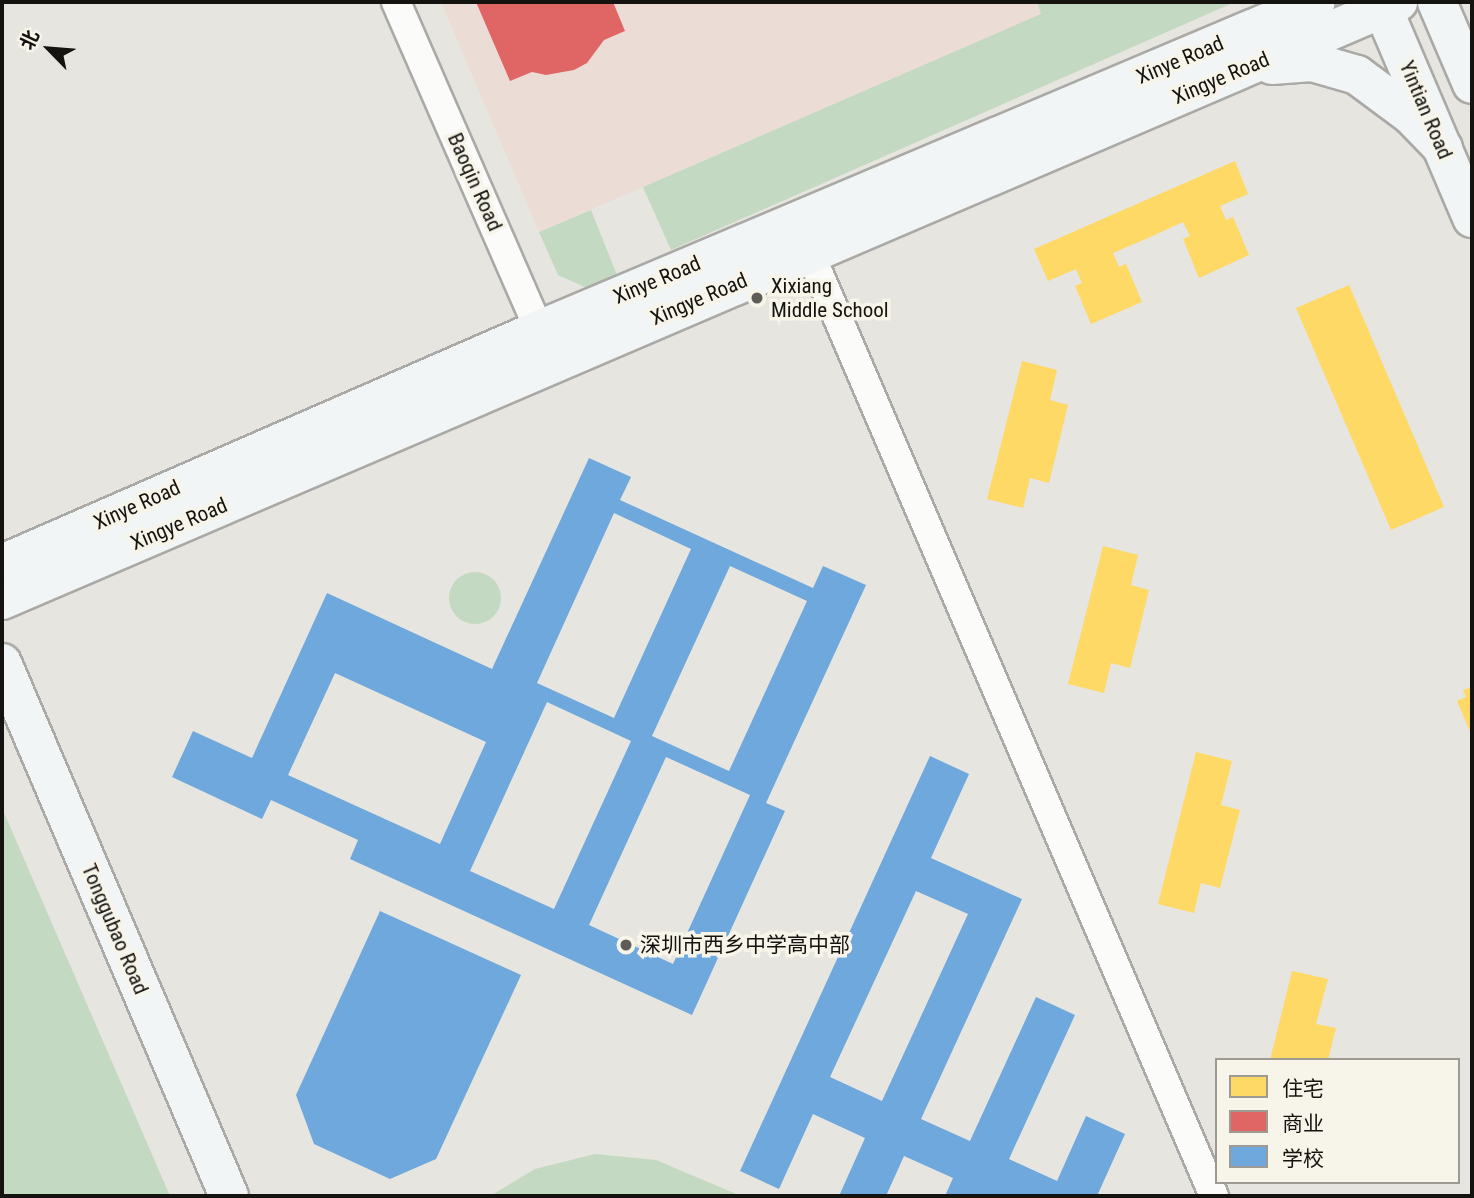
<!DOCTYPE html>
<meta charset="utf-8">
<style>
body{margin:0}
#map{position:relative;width:1474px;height:1198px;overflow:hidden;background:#e6e5df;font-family:"Roboto Condensed","Noto Sans SC",sans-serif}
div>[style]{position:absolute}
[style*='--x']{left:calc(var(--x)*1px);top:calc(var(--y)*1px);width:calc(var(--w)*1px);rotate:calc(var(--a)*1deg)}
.commercial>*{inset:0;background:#ebddd5}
.green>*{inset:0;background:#c4d9c1}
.round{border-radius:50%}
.homes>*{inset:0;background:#ffd966}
.shops>*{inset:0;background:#e06666}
.schools>*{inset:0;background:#6fa8dc}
.roads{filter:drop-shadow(2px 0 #aaa9a5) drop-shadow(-2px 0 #aaa9a5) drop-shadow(0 2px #aaa9a5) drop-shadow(0 -2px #aaa9a5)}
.street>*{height:28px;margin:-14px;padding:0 14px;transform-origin:14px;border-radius:14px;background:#fbfbfa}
.secondary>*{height:38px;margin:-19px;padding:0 19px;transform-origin:19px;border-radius:19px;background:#f2f5f5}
.dots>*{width:19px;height:19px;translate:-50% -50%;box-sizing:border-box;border:4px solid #f7f4e9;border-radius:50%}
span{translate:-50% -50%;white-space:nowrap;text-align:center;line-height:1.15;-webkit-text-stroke:7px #f7f4e9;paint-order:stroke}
.street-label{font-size:21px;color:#141310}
.poi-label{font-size:21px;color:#141310}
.left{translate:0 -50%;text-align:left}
.frame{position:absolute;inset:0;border:4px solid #141310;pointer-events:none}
.legend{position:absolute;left:1215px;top:1058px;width:245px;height:126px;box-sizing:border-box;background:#f7f4e9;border:2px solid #9c9a92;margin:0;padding:9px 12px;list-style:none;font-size:21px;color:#141310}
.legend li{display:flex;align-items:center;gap:14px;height:35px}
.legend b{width:35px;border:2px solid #9c9a92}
.north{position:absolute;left:14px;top:14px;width:70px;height:70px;-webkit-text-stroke:5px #f7f4e9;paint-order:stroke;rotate:295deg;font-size:19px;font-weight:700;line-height:28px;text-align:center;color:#141310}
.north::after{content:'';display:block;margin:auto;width:24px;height:32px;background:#141310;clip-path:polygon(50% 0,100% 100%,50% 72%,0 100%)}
</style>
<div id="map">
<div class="commercial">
<div style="clip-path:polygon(441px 2px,1037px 2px,1042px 14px,539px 232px)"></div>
</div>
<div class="green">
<div style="clip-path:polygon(1037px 2px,1235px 2px,671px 250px,643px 187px,1041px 14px)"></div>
<div style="clip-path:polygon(591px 210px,617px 275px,587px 288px,558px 275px,539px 232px)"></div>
<div class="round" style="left:449px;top:572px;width:52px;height:52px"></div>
<div style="clip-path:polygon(2px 808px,170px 1196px,2px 1196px)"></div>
<div style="clip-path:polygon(595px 1154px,656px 1160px,741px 1196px,490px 1196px,535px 1169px)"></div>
</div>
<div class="homes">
<div style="clip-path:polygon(1235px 161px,1248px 194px,1220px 206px,1226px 220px,1233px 217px,1249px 255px,1199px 278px,1183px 239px,1190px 236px,1183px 222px,1148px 238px,1113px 253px,1119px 267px,1126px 264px,1142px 302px,1091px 324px,1075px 286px,1082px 283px,1076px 269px,1048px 281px,1034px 249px)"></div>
<div style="clip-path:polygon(1349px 285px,1444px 507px,1391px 530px,1296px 308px)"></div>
<div style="clip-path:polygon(1022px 361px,1057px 370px,1050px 400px,1068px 405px,1049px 483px,1030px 478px,1023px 508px,987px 499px)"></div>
<div style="clip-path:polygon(1103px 546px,1138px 555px,1131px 585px,1149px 590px,1130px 668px,1111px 663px,1104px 693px,1068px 684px)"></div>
<div style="clip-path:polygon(1472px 687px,1472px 736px,1457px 701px,1466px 697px,1463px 690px)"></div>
<div style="clip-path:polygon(1196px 752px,1232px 761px,1221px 805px,1240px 810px,1220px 888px,1201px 883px,1194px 913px,1158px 904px)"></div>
<div style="clip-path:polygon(1292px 971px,1328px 979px,1316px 1024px,1336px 1028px,1328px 1060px,1270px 1060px)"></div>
</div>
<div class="shops">
<div style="clip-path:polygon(476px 2px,613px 2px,625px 31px,604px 40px,587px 63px,574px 70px,546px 75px,532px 72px,510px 81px)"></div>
</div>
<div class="schools">
<div style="clip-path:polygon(evenodd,589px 458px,631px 477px,620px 500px,813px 588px,823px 566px,866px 585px,766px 803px,785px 811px,692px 1015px,350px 859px,358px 840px,271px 800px,262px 819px,172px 777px,193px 731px,252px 758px,327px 593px,492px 669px,589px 458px,614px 513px,691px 549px,614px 718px,537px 683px,614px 513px,589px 458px,730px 566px,807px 601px,729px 771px,652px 736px,730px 566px,589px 458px,335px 673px,486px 742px,440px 844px,288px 775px,335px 673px,589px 458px,547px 702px,631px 741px,554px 909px,470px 871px,547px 702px,589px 458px,666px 757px,750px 795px,673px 964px,589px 925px,666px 757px)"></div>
<div style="clip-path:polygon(evenodd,930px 756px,969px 774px,931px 858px,1022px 899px,921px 1119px,970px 1141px,1036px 997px,1075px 1015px,1009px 1159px,1057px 1181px,1086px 1116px,1125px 1134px,1097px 1196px,945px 1196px,953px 1178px,904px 1156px,886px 1196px,839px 1196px,865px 1138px,813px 1114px,779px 1189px,740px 1171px,930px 756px,916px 891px,968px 914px,882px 1101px,830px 1077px,916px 891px)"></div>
<div style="clip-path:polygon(380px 911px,521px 975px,436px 1159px,390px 1179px,314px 1144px,296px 1095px)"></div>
</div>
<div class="roads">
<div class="street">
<div style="--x:396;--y:2;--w:374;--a:66.4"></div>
<div style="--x:803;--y:237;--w:1043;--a:66.8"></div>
</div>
<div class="secondary">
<div style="--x:1380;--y:2;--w:235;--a:66.9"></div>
<div style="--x:1437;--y:2;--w:89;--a:66.9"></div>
<div style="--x:1272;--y:65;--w:40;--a:-4.3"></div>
<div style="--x:1312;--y:62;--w:47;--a:16.1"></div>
<div style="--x:1357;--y:75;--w:67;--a:36.5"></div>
<div style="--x:1411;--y:115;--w:46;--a:45.9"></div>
<div style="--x:2;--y:564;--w:586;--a:-23.55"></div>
<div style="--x:539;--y:330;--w:843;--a:-22.89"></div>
<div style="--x:2;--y:600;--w:1519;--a:-23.19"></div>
<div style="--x:2;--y:663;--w:579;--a:66.93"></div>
</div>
</div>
<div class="dots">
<div style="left:757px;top:298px;background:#5e5c58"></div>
<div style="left:626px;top:945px;background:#5e5c58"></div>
</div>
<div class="street-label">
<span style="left:1180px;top:60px;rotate:-23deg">Xinye Road</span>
<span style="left:1221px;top:78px;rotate:-23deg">Xingye Road</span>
<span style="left:1426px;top:110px;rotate:67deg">Yintian Road</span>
<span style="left:475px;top:182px;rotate:66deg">Baoqin Road</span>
<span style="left:657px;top:280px;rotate:-23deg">Xinye Road</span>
<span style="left:699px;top:299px;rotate:-23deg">Xingye Road</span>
<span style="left:137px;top:505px;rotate:-24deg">Xinye Road</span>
<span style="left:179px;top:524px;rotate:-23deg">Xingye Road</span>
<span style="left:115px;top:929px;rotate:67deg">Tonggubao Road</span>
</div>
<div class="poi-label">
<span class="left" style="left:771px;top:298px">Xixiang<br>Middle School</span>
<span class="left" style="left:640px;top:945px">深圳市西乡中学高中部</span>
</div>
<div class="frame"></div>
<ul class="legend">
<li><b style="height:19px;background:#ffd966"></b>住宅</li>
<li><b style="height:19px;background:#e06666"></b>商业</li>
<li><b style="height:19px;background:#6fa8dc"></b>学校</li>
</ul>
<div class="north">北</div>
</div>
